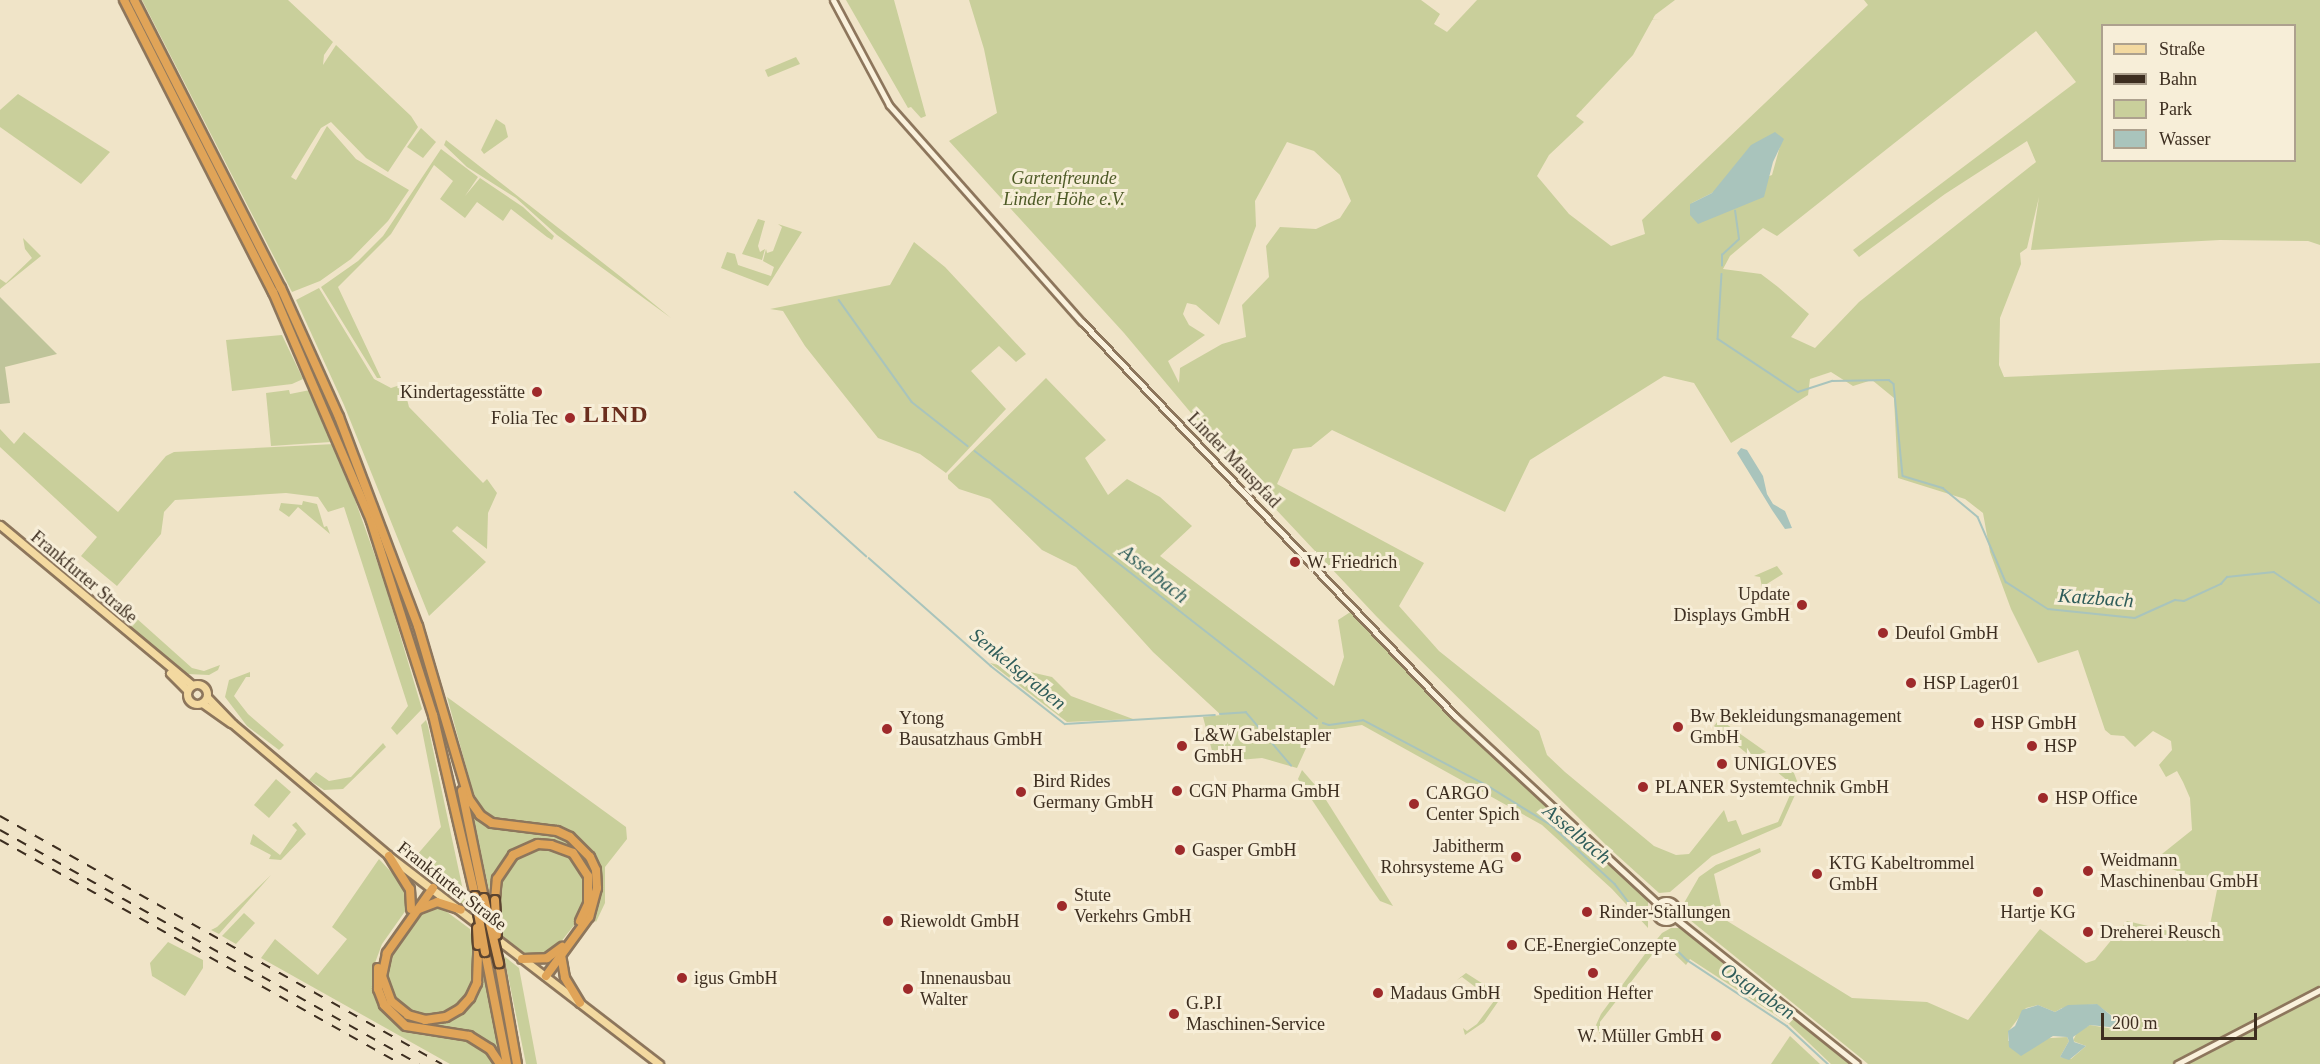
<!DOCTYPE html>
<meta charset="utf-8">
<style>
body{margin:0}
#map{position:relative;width:2320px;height:1064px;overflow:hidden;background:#f0e4c8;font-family:Georgia,serif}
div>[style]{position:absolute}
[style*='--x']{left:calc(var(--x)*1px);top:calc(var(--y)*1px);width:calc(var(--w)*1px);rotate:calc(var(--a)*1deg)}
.green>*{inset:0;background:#c9cf9b}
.round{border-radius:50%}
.cemetery>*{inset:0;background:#bfc49a}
.water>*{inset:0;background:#a9c4bc}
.stream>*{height:1.5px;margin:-0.75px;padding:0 0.75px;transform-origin:0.75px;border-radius:0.75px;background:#a9c4bc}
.roads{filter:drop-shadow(2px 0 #8d765c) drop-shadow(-2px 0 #8d765c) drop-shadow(0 2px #8d765c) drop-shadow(0 -2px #8d765c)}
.tertiary>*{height:5px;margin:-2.5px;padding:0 2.5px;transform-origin:2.5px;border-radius:2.5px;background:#faf1dc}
.tertiary>.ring{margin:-2.5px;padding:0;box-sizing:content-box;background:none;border:5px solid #faf1dc;border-radius:50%}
.primary>*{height:7px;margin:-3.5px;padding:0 3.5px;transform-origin:3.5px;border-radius:3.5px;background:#f3d9a0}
.primary>.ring{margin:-3.5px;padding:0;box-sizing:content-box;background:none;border:7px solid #f3d9a0;border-radius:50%}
.motorway>*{height:8px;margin:-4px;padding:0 4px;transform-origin:4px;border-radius:4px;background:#e0a458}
.rail>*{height:1.5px;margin-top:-0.75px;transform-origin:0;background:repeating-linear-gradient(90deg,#3d2e20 0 10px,transparent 0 20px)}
.bridges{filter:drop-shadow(2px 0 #5b4430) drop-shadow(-2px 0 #5b4430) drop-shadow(0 2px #5b4430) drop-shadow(0 -2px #5b4430)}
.motorway-bridge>*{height:8px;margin:-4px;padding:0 4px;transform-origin:4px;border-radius:4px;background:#e0a458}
.dots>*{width:16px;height:16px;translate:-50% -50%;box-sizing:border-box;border:3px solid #f7eed8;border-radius:50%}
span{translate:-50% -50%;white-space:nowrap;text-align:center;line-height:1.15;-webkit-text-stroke:6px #f7eed8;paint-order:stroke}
.park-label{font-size:18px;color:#4d5a26;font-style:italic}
.poi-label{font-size:18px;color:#3d2e20}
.right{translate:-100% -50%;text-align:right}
.left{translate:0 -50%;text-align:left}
.street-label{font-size:18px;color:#3d2e20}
.water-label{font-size:20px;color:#2f5d5a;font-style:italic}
.district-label{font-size:24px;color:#6b2e1e;font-weight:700;letter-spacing:1.5px}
.legend{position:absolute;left:2101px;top:24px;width:195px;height:138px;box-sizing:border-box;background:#f7eed8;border:2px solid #ada18e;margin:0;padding:8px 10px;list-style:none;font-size:18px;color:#3d2e20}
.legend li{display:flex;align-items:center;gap:12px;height:30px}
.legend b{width:30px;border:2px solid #ada18e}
.scale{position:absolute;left:2101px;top:1013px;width:156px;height:27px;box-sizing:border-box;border:3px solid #3d2e20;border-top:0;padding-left:8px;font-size:18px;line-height:21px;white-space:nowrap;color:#3d2e20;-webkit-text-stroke:4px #f7eed8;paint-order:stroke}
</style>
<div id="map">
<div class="green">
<div style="clip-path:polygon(142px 0,288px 0,333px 42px,324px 55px,323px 65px,336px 45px,411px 116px,418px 127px,388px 172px,366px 158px,331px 122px,321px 128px,291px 177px,296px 180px,327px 126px,356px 159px,409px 190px,388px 221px,351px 259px,320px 281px,292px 292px)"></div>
<div style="clip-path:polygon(846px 0,894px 0,926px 116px,921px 118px,911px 107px,908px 108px)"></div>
<div style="clip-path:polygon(evenodd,969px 0,1421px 0,1440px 14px,1434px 24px,1447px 32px,1477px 0,1675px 0,1655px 15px,1633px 55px,1576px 116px,1584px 122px,1549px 155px,1537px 176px,1569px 214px,1611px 246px,1645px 234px,1642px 220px,1868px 5px,1864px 0,2320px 0,2320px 245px,2308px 241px,2220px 240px,2031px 250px,2039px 197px,2027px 248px,2020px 253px,2021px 264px,2000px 318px,1999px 365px,2004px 377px,2320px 363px,2320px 1064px,1868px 1064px,1861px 1058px,1685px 916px,1684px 903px,1699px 877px,1716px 865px,1760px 848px,1761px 852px,1714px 874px,1724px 919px,1852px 998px,1927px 1002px,1968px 1020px,2040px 929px,2086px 963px,2095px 960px,2127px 921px,2207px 940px,2218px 885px,2163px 866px,2162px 854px,2192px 830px,2190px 798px,2183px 782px,2177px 771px,2166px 777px,2159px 765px,2172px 750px,2171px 741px,2153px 731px,2135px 747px,2124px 736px,2111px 735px,2105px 730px,2078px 650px,2038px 663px,2011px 609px,1990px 552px,1983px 513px,1965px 499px,1898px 478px,1894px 398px,1872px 380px,1853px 386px,1831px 372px,1810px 379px,1808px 395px,1731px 443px,1694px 383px,1664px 376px,1530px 460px,1505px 512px,1332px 430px,1311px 447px,1293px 449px,1277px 484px,1424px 563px,1399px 606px,1439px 651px,1539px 731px,1547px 755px,1565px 772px,1654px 846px,1676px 855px,1689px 854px,1724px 810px,1728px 822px,1736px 820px,1742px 835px,1778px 822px,1794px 786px,1770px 766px,1766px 770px,1762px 767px,1774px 757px,1792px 768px,1799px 786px,1781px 826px,1712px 856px,1670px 892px,1659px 893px,1608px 847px,1377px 617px,1238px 469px,1124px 333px,949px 141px,997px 113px,984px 49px,969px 0,2102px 26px,2294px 26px,2294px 160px,2102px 160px,2102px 26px,969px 0,2036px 31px,2076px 82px,1853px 250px,1859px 257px,1945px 194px,2027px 141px,2036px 162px,1859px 302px,1815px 348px,1791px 337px,1809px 314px,1778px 287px,1761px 274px,1723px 269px,1730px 256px,1763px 228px,1777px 236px,2036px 31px,969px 0,1287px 142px,1314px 151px,1340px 175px,1351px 201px,1340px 218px,1316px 229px,1280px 227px,1266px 246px,1269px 277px,1242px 305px,1246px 337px,1222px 344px,1180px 368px,1179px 383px,1168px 361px,1205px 335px,1189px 325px,1183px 314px,1187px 303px,1196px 305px,1219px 325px,1256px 226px,1255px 201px,1287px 142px,969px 0,1780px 146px,1772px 175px,1690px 204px,1712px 193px,1780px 146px,969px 0,2096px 1004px,2128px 1027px,2125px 1031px,2090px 1025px,2077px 1032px,2073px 1041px,2086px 1046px,2071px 1059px,2060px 1057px,2069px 1041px,2067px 1037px,2008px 1041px,2008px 1032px,2026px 1008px,2038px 1005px,2055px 1012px,2062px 1008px,2096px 1004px)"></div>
<div style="clip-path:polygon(796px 57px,800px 64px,768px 77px,765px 70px)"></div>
<div style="clip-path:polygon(18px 94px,110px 152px,81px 184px,0 127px,0 110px)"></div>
<div style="clip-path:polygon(496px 119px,505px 125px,508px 137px,484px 154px,481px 150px)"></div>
<div style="clip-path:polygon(421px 128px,436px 142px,423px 158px,407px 147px)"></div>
<div style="clip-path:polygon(446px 140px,621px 277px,671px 318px,557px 235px,516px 198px,467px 167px,444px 145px)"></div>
<div style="clip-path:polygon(441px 149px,478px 177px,465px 196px,480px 178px,523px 207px,554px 236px,552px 240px,547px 237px,511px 209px,503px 221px,477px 202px,465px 218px,440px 199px,453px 181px,434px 165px,391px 234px,338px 287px,381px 378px,377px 378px,321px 287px,358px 261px,383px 236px)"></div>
<div style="clip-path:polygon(758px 219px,765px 221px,758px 246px,760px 252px,765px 249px,762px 260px,742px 254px)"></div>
<div style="clip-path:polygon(778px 224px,802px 232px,768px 286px,721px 268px,727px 252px,735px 254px,738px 265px,771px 276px,774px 267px,763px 261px,766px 249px,767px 253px,773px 251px,782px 227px)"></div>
<div style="clip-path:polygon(23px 238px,41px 256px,0 289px,0 279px,6px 283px,32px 258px,25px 249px)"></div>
<div style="clip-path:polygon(914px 242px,945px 267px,1026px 354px,1016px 362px,999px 346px,971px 371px,1006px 409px,946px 473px,920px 454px,878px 438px,805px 346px,783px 311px,770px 309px,890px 285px)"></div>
<div style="clip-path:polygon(319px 288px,374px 379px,391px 388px,403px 384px,409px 407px,483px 483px,487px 479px,497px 493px,488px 513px,487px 549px,457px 526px,452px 531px,486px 562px,429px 616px,344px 405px,296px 300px)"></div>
<div style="clip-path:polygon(282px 335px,303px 379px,292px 384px,232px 391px,226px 340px)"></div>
<div style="clip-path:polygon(1046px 378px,1106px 440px,1085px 458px,1108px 495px,1127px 479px,1160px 497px,1192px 526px,1160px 556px,1334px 686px,1344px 657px,1338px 620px,1352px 611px,1487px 751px,1648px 901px,1648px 928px,1612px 889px,1542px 825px,1362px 725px,1315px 732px,1318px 722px,1297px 768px,1262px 758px,1215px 762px,1203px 717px,1221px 715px,1153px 652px,1076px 567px,1042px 550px,990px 499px,959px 489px,948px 479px,948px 475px)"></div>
<div style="clip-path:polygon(289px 390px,290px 394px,310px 390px,331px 442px,271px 446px,266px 393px)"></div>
<div style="clip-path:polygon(0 429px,14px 444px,24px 432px,118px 512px,166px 456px,174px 452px,335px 444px,384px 581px,422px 709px,397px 735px,391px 728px,408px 706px,344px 507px,328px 512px,318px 497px,286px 493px,175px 500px,164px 512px,161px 534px,117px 586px,81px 556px,97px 537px,0 447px)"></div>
<div style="clip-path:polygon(303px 501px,317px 504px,324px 527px,327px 526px,330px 534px,298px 507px,289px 517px,279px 510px,281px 503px,302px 505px)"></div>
<div style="clip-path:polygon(1777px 566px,1783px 574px,1762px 587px,1760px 577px,1754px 576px)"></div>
<div style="clip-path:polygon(116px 600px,192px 668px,204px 671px,220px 665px,218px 670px,209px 675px,187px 674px,108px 609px)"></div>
<div style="clip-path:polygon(990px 663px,1052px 677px,1071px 696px,1133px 719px,1067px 722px)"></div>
<div style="clip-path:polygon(250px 672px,250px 677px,246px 677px,234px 696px,248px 714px,284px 745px,279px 750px,247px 726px,225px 697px,229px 680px)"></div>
<div style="clip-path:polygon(447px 697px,626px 827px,627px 839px,605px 867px,605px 903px,596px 922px,593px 918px,602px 884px,592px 853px,566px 830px,503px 822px,484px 812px,473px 792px)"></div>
<div style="clip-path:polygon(426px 720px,428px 726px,467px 909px,410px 863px,441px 827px,421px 725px)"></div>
<div style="clip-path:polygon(1718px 721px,1722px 721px,1766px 752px,1751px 757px,1714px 726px)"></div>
<div style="clip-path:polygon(383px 743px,386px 747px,343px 789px,324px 790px,309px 780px,316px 772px,329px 781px,351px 777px)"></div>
<div style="clip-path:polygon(1302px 770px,1321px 792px,1393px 906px,1380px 901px,1370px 887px,1298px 779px)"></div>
<div style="clip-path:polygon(276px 779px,291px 792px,269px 818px,254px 805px)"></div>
<div style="clip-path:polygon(470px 803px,500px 827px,566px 837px,586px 856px,592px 868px,594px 890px,588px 869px,574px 852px,533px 843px,514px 851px,501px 865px,491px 899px)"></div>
<div style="clip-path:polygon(296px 822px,306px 834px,281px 860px,269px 859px,271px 855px,250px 844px,253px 834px,280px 855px,297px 830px,292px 825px)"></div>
<div style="clip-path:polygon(539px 847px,556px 849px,572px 858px,585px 875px,588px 895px,579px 919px,556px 948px,547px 955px,528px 955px,503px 938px,500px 884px,515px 857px)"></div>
<div style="clip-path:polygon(379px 859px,408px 890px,406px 910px,382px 944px,375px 963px,374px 986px,381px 1006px,402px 1027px,422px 1035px,470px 1041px,486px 1050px,496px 1064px,450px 1064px,261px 958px,275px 939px,318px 975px,347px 939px,332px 927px)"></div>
<div style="clip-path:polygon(271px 875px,219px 934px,211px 930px,217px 927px)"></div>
<div class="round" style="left:1659px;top:903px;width:16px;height:16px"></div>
<div style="clip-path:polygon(431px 907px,443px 909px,470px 929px,475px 958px,472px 986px,464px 1000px,443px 1015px,427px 1016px,399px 1004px,391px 993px,386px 972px,389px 955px,417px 914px)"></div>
<div style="clip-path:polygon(244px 913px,255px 923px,236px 944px,222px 936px)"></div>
<div style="clip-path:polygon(1671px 928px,1680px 928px,1853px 1064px,1831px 1064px,1788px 1023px,1690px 959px,1686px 965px,1662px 942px,1600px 1022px,1600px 1034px,1596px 1025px,1601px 1014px,1645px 954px,1662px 933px)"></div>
<div style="clip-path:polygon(168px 942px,203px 960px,203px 968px,185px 996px,152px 976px,150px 963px)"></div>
<div style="clip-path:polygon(504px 956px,519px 968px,537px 1064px,526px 1064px)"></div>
<div style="clip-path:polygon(482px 967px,501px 1059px,489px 1045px,406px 1023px,389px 1008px,382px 994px,380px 979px,388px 999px,412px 1019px,452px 1017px,480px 980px)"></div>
<div style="clip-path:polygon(1466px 973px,1502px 996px,1484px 1022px,1465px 1035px,1463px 1028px,1467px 1031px,1477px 1024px,1494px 1001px,1462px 977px,1457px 980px)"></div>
<div style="clip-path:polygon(1790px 1036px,1820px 1064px,1771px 1064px)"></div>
</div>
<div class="cemetery">
<div style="clip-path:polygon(0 297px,57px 354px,5px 367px,10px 403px,0 404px)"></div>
</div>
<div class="water">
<div style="clip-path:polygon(1775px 132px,1784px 139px,1773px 162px,1764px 197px,1698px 224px,1690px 215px,1690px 204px,1712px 193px,1751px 145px)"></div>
<div style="clip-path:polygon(1741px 448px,1747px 450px,1763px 476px,1767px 494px,1773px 504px,1785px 511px,1792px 528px,1785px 529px,1772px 510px,1737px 453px)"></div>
<div style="clip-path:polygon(2097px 1004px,2128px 1029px,2090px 1025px,2073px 1037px,2074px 1042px,2086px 1046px,2069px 1060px,2060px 1057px,2069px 1041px,2067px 1037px,2053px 1036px,2021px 1056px,2009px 1047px,2008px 1031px,2015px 1026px,2022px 1010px,2038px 1005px,2055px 1012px,2068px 1005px)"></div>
</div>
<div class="stream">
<div style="--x:1722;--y:266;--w:11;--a:-90"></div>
<div style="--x:1722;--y:255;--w:23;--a:-43"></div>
<div style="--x:1739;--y:239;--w:28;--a:-98"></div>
<div style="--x:1722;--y:274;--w:65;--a:93.5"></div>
<div style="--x:1718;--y:339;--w:96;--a:33.5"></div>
<div style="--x:1798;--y:392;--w:36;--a:-18"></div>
<div style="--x:1832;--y:381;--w:57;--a:-1"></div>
<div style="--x:1889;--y:380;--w:6;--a:39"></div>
<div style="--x:1894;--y:384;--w:92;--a:84.4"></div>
<div style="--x:1903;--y:476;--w:42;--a:16.7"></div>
<div style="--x:1943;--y:488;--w:45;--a:39.6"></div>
<div style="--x:1978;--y:517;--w:71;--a:66.7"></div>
<div style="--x:2006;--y:582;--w:50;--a:32.7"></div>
<div style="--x:2048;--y:609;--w:87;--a:5.9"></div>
<div style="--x:2135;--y:618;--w:44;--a:-24.2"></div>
<div style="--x:2175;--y:600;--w:9;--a:6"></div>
<div style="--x:2184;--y:601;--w:41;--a:-24.7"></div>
<div style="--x:2221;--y:584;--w:9;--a:-49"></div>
<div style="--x:2227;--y:577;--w:47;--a:-6.1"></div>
<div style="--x:2274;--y:572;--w:55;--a:34"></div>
<div style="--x:839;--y:300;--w:125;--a:54.4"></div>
<div style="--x:912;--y:402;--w:71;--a:38.2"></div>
<div style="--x:975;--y:451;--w:434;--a:38"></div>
<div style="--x:795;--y:492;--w:96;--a:42"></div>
<div style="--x:869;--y:558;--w:163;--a:41.5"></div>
<div style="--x:991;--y:666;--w:94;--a:38.1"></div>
<div style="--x:1065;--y:724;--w:150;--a:-3.4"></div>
<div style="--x:1220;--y:714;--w:26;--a:-4"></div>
<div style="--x:1246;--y:712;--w:70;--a:49.7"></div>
<div style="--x:1323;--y:723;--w:6;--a:18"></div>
<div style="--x:1329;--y:725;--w:34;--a:-8"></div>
<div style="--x:1363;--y:720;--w:141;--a:27.8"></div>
<div style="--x:1488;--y:786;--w:74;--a:31.8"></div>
<div style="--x:1551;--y:825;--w:87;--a:42.7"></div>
<div style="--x:1615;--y:884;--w:41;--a:52.9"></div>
<div style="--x:1671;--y:944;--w:23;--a:45"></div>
<div style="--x:1687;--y:960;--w:120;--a:33.4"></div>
<div style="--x:1787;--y:1026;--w:56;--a:42.8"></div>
</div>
<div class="roads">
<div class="tertiary">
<div style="--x:833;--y:0;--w:119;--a:61.9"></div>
<div style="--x:889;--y:105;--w:290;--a:48.4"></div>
<div style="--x:1082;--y:322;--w:543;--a:46.57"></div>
<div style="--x:1455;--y:716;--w:277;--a:42.8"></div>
<div class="ring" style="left:1655px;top:900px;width:17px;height:17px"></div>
<div style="--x:1675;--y:918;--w:233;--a:38.7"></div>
<div style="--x:2177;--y:1064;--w:161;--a:-27.4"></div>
</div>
<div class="primary">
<div style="--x:0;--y:525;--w:250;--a:39.8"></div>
<div style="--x:170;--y:673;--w:24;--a:45"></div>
<div class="ring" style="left:187px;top:684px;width:13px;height:13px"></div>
<div style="--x:207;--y:697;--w:37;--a:46"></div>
<div style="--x:233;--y:724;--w:204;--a:40.2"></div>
<div style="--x:389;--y:856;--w:341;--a:37.6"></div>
<div style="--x:202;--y:703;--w:35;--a:35"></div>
</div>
<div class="motorway">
<div style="--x:124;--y:0;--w:328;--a:63"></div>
<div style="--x:273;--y:292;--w:249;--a:66.8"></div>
<div style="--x:371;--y:521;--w:204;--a:72.3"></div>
<div style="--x:433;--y:715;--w:186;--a:76.9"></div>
<div style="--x:134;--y:0;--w:323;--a:63"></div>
<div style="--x:281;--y:288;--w:141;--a:65.8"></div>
<div style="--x:339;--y:417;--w:223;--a:69.3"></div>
<div style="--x:418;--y:626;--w:180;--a:73.6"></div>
<div style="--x:469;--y:799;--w:19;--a:55"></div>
<div style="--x:480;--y:815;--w:14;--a:34"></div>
<div style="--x:492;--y:823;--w:65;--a:7"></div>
<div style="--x:557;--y:831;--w:14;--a:25"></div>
<div style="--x:570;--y:837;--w:28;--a:45"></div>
<div style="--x:590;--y:857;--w:14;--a:65"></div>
<div style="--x:596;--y:870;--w:18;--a:87"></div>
<div style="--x:597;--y:888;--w:30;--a:105"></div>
<div style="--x:589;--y:917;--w:73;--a:126.1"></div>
<div style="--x:462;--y:791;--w:109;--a:78.4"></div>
<div style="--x:389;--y:856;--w:39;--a:58"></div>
<div style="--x:410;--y:889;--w:20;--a:87"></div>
<div style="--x:433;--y:888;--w:80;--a:125.3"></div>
<div style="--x:387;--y:953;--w:24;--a:102"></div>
<div style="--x:382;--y:976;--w:27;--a:70"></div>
<div style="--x:391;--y:1001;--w:22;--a:39"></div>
<div style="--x:408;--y:1015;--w:18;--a:16"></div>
<div style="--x:425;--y:1020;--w:21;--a:-8"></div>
<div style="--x:446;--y:1017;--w:16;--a:-30"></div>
<div style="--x:460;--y:1009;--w:15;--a:-48"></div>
<div style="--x:470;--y:998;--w:17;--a:-65"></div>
<div style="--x:477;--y:983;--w:38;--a:-88"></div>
<div style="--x:495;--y:900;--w:21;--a:-85"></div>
<div style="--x:497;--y:879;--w:29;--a:-56"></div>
<div style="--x:513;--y:855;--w:27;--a:-24"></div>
<div style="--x:538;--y:844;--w:13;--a:4"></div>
<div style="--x:551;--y:845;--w:23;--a:20"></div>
<div style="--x:573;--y:853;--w:27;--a:57"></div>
<div style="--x:588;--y:876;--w:28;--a:90"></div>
<div style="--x:588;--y:904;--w:19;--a:115"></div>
<div style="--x:419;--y:909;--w:19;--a:-21"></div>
<div style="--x:437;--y:902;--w:25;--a:18"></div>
<div style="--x:485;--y:952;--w:114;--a:78.9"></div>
<div style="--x:561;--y:955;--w:23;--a:80"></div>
<div style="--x:565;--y:978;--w:29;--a:59"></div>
<div style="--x:522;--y:959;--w:25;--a:-2"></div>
<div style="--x:547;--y:958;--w:19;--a:-36"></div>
<div style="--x:499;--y:963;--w:103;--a:79.9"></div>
<div style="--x:378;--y:968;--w:21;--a:90"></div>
<div style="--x:378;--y:989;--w:17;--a:69"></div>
<div style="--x:384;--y:1005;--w:30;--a:44"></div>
<div style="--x:406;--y:1026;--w:64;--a:9"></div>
<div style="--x:469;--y:1036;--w:25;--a:32"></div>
<div style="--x:490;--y:1049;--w:18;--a:56"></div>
</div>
</div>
<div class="rail">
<div style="--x:0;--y:816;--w:507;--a:29.3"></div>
<div style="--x:0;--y:830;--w:480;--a:29.2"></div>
<div style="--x:0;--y:840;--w:458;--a:29.2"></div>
</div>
<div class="bridges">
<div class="motorway-bridge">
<div style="--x:475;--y:896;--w:57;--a:79.9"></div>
<div style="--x:484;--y:898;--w:67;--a:77"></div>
<div style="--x:495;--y:900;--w:35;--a:87"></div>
<div style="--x:477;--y:928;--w:17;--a:87"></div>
</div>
</div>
<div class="dots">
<div style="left:537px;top:392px;background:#9e2a2b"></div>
<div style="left:570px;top:418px;background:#9e2a2b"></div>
<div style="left:1295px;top:562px;background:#9e2a2b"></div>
<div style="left:1802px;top:605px;background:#9e2a2b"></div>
<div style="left:1883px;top:633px;background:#9e2a2b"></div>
<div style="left:1911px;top:683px;background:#9e2a2b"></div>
<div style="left:1979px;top:723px;background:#9e2a2b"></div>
<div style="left:1678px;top:727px;background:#9e2a2b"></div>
<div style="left:887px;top:729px;background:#9e2a2b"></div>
<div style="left:1182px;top:746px;background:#9e2a2b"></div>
<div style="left:2032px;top:746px;background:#9e2a2b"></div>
<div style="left:1722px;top:764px;background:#9e2a2b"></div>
<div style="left:1643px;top:787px;background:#9e2a2b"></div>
<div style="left:1177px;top:791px;background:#9e2a2b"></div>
<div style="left:1021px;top:792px;background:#9e2a2b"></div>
<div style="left:2043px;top:798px;background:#9e2a2b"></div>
<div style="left:1414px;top:804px;background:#9e2a2b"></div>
<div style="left:1180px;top:850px;background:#9e2a2b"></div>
<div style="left:1516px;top:857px;background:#9e2a2b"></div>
<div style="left:2088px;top:871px;background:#9e2a2b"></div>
<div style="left:1817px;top:874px;background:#9e2a2b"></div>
<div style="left:2038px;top:892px;background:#9e2a2b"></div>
<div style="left:1062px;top:906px;background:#9e2a2b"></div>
<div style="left:1587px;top:912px;background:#9e2a2b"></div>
<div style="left:888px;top:921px;background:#9e2a2b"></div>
<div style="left:2088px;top:932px;background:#9e2a2b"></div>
<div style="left:1512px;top:945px;background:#9e2a2b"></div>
<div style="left:1593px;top:973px;background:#9e2a2b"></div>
<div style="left:682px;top:978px;background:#9e2a2b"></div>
<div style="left:908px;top:989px;background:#9e2a2b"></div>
<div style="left:1378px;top:993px;background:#9e2a2b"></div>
<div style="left:1174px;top:1014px;background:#9e2a2b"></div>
<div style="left:1716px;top:1036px;background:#9e2a2b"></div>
</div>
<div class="park-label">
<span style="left:1064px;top:189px">Gartenfreunde<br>Linder Höhe e.V.</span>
</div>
<div class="poi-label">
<span class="right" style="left:525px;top:392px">Kindertagesstätte</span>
<span class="right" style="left:558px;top:418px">Folia Tec</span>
<span class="left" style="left:1307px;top:562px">W. Friedrich</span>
<span class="right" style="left:1790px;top:605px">Update<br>Displays GmbH</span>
<span class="left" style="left:1895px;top:633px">Deufol GmbH</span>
<span class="left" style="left:1923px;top:683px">HSP Lager01</span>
<span class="left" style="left:1690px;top:727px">Bw Bekleidungsmanagement<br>GmbH</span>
<span class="left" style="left:899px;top:729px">Ytong<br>Bausatzhaus GmbH</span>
<span class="left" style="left:1991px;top:723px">HSP GmbH</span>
<span class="left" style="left:1194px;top:746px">L&amp;W Gabelstapler<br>GmbH</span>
<span class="left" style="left:2044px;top:746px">HSP</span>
<span class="left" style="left:1734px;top:764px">UNIGLOVES</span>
<span class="left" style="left:1033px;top:792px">Bird Rides<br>Germany GmbH</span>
<span class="left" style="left:1655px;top:787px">PLANER Systemtechnik GmbH</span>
<span class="left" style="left:1189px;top:791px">CGN Pharma GmbH</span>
<span class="left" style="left:1426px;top:804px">CARGO<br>Center Spich</span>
<span class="left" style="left:2055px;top:798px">HSP Office</span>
<span class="right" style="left:1504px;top:857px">Jabitherm<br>Rohrsysteme AG</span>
<span class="left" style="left:1192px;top:850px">Gasper GmbH</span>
<span class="left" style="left:2100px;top:871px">Weidmann<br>Maschinenbau GmbH</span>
<span class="left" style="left:1829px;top:874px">KTG Kabeltrommel<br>GmbH</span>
<span class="left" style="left:1074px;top:906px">Stute<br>Verkehrs GmbH</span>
<span class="left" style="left:1599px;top:912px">Rinder-Stallungen</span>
<span style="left:2038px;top:912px">Hartje KG</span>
<span class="left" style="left:900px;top:921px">Riewoldt GmbH</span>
<span class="left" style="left:2100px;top:932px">Dreherei Reusch</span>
<span class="left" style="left:1524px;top:945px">CE-EnergieConzepte</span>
<span class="left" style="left:694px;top:978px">igus GmbH</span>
<span class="left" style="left:920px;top:989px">Innenausbau<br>Walter</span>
<span class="left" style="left:1390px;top:993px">Madaus GmbH</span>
<span style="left:1593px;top:993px">Spedition Hefter</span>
<span class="left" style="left:1186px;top:1014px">G.P.I<br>Maschinen-Service</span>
<span class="right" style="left:1704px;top:1036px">W. Müller GmbH</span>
</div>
<div class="street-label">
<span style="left:1234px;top:460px;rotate:46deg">Linder Mauspfad</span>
<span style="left:84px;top:577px;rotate:40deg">Frankfurter Straße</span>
<span style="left:452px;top:886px;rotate:38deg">Frankfurter Straße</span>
</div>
<div class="water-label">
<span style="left:1154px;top:574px;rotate:38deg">Asselbach</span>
<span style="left:2096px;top:598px;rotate:4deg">Katzbach</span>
<span style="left:1018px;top:669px;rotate:39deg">Senkelsgraben</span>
<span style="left:1577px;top:834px;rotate:40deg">Asselbach</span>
<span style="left:1758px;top:991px;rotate:34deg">Ostgraben</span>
</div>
<div class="district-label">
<span style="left:616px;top:415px">LIND</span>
</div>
<ul class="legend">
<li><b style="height:8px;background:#f3d9a0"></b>Straße</li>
<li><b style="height:8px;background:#3d2e20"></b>Bahn</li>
<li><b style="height:16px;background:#c9cf9b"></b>Park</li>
<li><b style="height:16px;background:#a9c4bc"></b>Wasser</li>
</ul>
<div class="scale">200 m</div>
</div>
